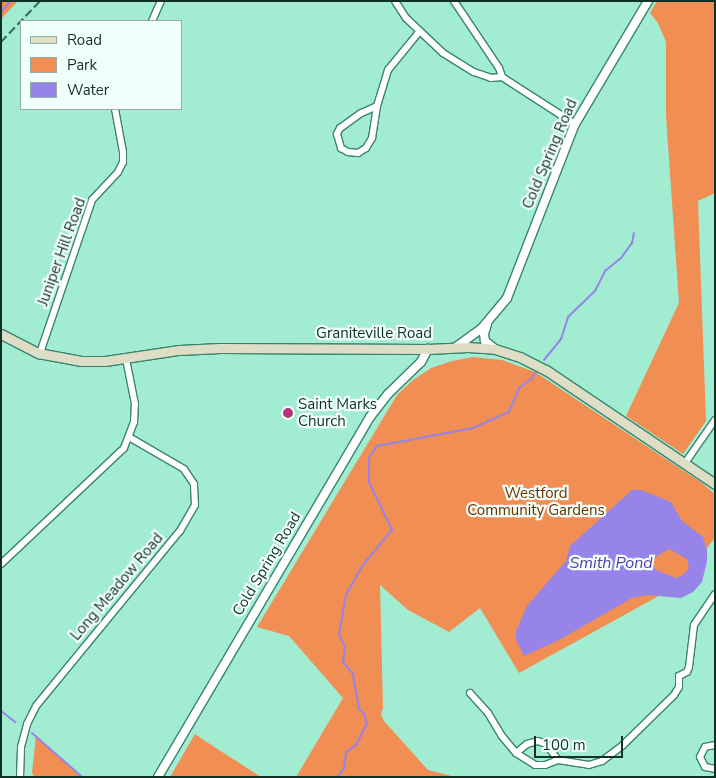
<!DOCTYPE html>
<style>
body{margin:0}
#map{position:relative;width:716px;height:778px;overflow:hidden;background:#a2ecd2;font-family:"Nunito Sans",sans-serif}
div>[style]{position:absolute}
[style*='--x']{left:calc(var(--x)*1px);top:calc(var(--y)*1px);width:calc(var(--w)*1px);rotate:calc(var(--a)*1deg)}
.green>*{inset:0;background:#f08e54}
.water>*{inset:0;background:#9684e8}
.stream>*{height:2px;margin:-1px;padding:0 1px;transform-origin:1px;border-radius:1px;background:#9684e8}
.roads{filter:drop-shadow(1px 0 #3a846d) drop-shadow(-1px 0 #3a846d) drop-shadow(0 1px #3a846d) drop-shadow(0 -1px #3a846d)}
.minor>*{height:6px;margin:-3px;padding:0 3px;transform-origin:3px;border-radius:3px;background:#fff}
.tertiary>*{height:8px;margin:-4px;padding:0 4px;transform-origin:4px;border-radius:4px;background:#fff}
.secondary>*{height:9px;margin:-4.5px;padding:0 4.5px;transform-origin:4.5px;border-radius:4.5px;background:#dedec6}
.rail>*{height:2px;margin-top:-1px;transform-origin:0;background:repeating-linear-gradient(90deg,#3e6a5c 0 8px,transparent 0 12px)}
.dots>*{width:14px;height:14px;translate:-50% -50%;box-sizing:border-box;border:2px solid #f1fff9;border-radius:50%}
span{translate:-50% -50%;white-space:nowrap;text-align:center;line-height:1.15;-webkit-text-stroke:4.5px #f1fff9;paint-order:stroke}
.street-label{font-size:15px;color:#113027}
.poi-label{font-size:15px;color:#113027}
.left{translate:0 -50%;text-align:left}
.park-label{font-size:15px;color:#703000}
.water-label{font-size:16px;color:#5939ad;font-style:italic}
.frame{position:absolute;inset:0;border:2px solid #113027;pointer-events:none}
.legend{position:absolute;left:20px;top:20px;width:162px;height:90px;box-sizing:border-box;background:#f1fff9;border:1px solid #97aca5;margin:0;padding:6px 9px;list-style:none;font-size:15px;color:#113027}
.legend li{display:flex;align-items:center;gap:10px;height:25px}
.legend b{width:25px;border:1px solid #97aca5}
.scale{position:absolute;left:534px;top:736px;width:89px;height:22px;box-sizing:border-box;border:2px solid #113027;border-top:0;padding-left:6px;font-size:15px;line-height:18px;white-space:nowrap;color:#113027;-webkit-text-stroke:4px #f1fff9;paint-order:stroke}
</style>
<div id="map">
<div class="green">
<div style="clip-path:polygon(1px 1px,18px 1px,1px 19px)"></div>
<div style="clip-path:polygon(657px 1px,715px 1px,715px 193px,698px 201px,706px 421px,683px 454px,626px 416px,679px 303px,666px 116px,666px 42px,658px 23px,650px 13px)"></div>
<div style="clip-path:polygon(473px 357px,502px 360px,535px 372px,702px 483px,715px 494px,715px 538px,675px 587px,519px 673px,480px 608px,449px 632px,408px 610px,380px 585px,383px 708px,381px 714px,384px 721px,428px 770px,456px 777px,296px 777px,343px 698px,289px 636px,257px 627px,397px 395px,413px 380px,431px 368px,452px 361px)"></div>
<div style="clip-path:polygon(195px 734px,202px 739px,261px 777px,170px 777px)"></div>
<div style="clip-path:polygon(36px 736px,81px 777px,34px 777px,32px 773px)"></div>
</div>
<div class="water">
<div style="clip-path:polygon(evenodd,632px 490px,641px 490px,671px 502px,682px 521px,703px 537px,707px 550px,707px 561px,702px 582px,693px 592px,681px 598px,648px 595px,632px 598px,559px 640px,524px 656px,516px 640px,516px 631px,527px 606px,566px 561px,570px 546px,632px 490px,669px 549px,687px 559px,689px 568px,683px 575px,676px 578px,658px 571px,651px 564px,657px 556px,669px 549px)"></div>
</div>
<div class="stream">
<div style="--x:1;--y:12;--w:15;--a:-48"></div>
<div style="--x:544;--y:360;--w:27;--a:-51"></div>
<div style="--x:561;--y:339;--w:23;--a:-72"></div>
<div style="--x:568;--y:317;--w:37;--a:-44"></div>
<div style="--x:595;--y:291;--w:22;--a:-63"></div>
<div style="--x:605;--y:271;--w:21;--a:-39"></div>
<div style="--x:621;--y:258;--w:19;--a:-54"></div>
<div style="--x:632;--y:243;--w:10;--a:-79"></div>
<div style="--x:1;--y:711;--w:18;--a:38"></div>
<div style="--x:32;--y:733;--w:67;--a:41.3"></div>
<div style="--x:337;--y:777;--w:11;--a:-49"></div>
<div style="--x:344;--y:769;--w:17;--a:-83"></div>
<div style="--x:346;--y:752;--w:12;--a:-35"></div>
<div style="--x:356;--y:745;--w:25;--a:-63"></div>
<div style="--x:367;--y:723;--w:9;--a:-108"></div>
<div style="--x:364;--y:714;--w:7;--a:-135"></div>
<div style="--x:359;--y:709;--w:36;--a:-100"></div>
<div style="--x:353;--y:674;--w:16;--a:-130"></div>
<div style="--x:343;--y:662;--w:15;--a:-82"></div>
<div style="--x:345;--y:647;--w:13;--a:-117"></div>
<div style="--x:339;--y:635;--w:41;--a:-80.1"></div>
<div style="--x:346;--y:595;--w:33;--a:-61"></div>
<div style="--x:362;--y:566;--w:47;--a:-50.2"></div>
<div style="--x:392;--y:530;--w:53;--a:-115.6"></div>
<div style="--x:369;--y:482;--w:24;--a:-90"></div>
<div style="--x:369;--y:458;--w:14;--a:-56"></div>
<div style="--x:377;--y:446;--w:98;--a:-10.6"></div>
<div style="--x:473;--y:428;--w:39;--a:-24"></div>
<div style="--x:509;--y:412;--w:26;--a:-67"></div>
<div style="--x:519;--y:388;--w:15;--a:-37"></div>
<div style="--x:531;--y:379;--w:9;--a:-54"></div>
</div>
<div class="roads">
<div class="minor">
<div style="--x:395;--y:1;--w:20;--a:57"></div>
<div style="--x:406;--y:18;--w:51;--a:43.4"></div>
<div style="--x:443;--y:53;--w:36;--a:32"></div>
<div style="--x:474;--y:72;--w:18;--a:19"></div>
<div style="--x:491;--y:78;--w:11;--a:-5"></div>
<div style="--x:502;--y:77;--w:9;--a:-108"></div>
<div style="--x:499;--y:68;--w:81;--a:-123.9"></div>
<div style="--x:152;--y:21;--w:22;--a:-66"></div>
<div style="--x:502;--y:77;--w:87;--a:32.8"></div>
<div style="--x:377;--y:106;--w:17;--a:156"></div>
<div style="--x:361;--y:113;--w:26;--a:144"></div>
<div style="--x:340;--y:128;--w:7;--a:117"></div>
<div style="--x:337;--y:134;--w:15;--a:74"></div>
<div style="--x:341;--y:148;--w:8;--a:30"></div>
<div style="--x:348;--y:152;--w:10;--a:6"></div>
<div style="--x:358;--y:153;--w:9;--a:-32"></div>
<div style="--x:366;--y:148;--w:12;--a:-59"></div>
<div style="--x:372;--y:138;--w:32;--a:-81"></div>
<div style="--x:377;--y:106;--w:38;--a:-73"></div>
<div style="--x:388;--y:70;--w:49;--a:-50.8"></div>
<div style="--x:40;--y:353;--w:162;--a:-71.2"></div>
<div style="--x:92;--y:200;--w:38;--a:-47"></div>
<div style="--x:118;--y:172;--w:11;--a:-63"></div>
<div style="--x:123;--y:162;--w:10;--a:-90"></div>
<div style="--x:123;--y:152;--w:44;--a:-100.5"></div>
<div style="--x:685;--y:463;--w:52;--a:-55.1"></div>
<div style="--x:1;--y:564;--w:169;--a:-43.3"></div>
<div style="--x:124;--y:448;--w:28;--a:-69"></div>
<div style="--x:134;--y:422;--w:18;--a:-87"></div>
<div style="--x:135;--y:404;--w:46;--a:-101.3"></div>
<div style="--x:470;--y:693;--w:27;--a:48"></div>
<div style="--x:488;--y:713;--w:26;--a:59"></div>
<div style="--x:501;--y:735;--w:23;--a:50"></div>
<div style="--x:516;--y:753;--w:14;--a:-39"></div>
<div style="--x:527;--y:744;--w:11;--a:-15"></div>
<div style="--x:538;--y:741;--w:9;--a:21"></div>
<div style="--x:546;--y:744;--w:20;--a:53"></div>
<div style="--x:558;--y:760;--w:31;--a:9"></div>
<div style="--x:589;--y:765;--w:14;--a:-17"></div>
<div style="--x:602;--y:761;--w:26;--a:-37"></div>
<div style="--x:623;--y:745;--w:71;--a:-44.4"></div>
<div style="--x:674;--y:695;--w:9;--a:-58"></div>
<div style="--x:679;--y:687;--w:11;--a:-90"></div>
<div style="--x:679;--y:676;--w:9;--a:-27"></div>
<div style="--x:687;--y:672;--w:5;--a:-68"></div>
<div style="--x:689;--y:667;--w:42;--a:-83.2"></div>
<div style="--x:694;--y:625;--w:37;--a:-56"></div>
<div style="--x:715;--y:745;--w:10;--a:169"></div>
<div style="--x:705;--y:747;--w:11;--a:117"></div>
<div style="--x:700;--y:757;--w:11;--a:63"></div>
<div style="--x:705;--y:767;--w:10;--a:11"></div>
<div style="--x:516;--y:753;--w:22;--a:32"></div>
<div style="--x:535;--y:765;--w:10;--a:0"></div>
<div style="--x:545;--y:765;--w:14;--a:-21"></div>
<div style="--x:20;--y:777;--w:30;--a:-88"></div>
<div style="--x:21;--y:747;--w:24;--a:-75"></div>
<div style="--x:27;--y:724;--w:20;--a:-63"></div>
<div style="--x:36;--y:706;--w:227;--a:-50.6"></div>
<div style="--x:180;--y:531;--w:30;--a:-60"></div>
<div style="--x:195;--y:505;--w:21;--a:-93"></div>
<div style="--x:194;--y:484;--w:18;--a:-124"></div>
<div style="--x:184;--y:469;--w:64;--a:-149.8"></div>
</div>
<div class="tertiary">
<div style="--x:487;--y:324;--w:10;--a:107"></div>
<div style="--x:484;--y:334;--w:7;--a:82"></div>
<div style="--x:485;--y:341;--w:13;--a:39"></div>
<div style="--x:456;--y:347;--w:32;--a:-36"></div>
<div style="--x:482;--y:328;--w:39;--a:-50"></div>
<div style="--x:507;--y:298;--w:187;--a:-68.7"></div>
<div style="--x:575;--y:124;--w:143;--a:-59.3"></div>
<div style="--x:158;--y:777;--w:418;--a:-59.5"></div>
<div style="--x:370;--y:417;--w:29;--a:-52"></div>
<div style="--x:388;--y:394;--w:46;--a:-44.1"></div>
<div style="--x:421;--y:362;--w:15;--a:-62"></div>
</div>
<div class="secondary">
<div style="--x:1;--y:334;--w:42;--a:27.2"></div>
<div style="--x:38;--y:353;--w:44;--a:10.5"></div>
<div style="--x:81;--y:361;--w:24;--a:0"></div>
<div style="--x:105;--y:361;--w:75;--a:-8.5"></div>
<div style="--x:179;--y:350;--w:41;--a:-2.8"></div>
<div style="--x:220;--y:348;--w:208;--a:0.3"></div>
<div style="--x:428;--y:349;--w:40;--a:-2.9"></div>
<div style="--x:468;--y:347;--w:27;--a:4"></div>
<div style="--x:495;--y:349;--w:26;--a:18"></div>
<div style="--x:520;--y:357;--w:29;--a:27"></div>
<div style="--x:546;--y:370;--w:204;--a:34"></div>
</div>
</div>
<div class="rail">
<div style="--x:1;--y:42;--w:57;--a:-46.4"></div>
</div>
<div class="dots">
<div style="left:288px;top:413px;background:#b5347d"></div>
</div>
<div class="street-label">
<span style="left:550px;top:154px;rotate:-67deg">Cold Spring Road</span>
<span style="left:62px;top:252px;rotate:-70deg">Juniper Hill Road</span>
<span style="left:374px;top:334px">Graniteville Road</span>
<span style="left:267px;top:564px;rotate:-59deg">Cold Spring Road</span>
<span style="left:117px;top:587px;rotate:-50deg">Long Meadow Road</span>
</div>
<div class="poi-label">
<span class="left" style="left:298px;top:413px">Saint Marks<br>Church</span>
</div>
<div class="park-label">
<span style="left:536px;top:502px">Westford<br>Community Gardens</span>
</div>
<div class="water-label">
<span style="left:611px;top:563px">Smith Pond</span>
</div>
<div class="frame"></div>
<ul class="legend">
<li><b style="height:6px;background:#dedec6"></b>Road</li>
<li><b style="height:14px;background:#f08e54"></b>Park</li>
<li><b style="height:14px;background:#9684e8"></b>Water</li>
</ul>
<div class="scale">100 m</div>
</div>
